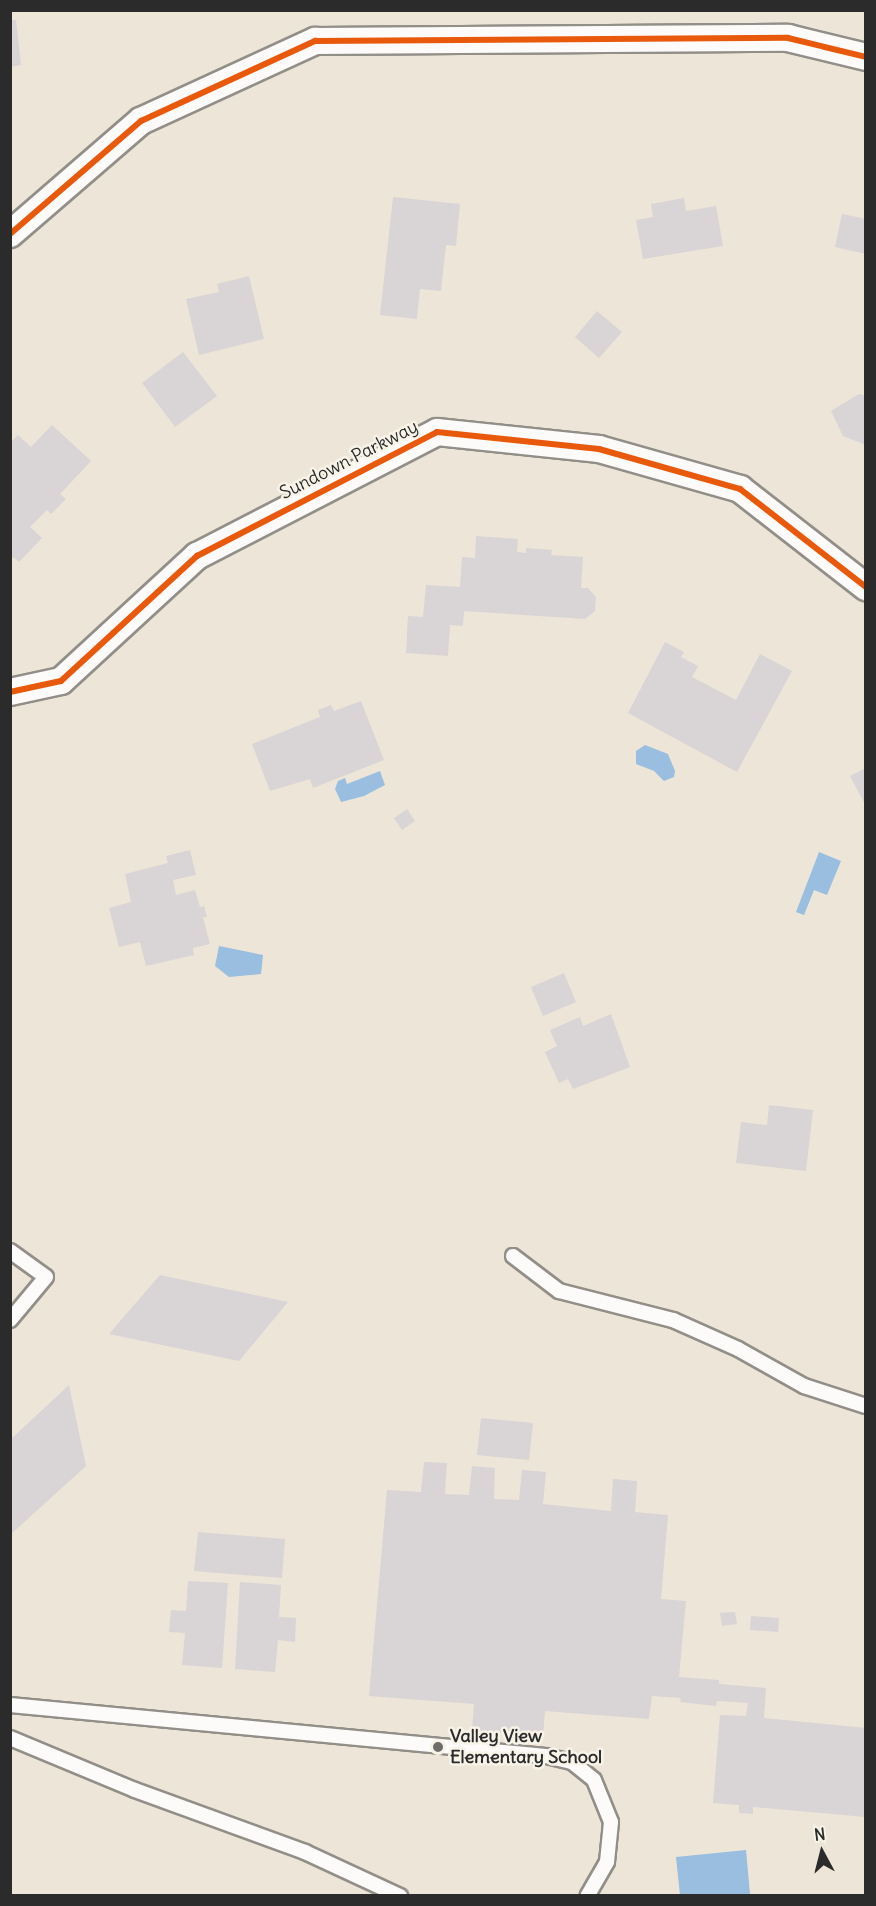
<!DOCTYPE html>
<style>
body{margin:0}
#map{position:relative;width:876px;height:1906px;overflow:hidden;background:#ede5d8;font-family:Delius,sans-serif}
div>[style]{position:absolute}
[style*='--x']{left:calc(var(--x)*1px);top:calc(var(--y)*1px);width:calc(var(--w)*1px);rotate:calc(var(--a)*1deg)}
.water>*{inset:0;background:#99bee0}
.building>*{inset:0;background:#d9d4d6}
.roads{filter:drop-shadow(2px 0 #928e88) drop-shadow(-2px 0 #928e88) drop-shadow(0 2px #928e88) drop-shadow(0 -2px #928e88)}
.service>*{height:14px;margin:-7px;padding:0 7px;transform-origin:7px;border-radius:7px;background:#fcfbf9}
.minor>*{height:26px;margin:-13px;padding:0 13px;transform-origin:13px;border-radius:13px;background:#fcfbf9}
.cycleway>*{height:6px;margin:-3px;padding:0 3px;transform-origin:3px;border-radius:3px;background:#e8590c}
.dots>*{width:16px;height:16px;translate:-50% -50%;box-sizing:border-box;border:3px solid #f7f3e8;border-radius:50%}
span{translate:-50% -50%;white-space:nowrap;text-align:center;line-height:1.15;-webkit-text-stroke:5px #f7f3e8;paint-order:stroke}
.street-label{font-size:18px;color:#2b2b2b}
.poi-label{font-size:18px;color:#2b2b2b;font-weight:700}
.left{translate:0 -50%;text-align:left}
.frame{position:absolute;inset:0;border:12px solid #2b2b2b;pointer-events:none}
.north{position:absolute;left:792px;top:1822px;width:60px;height:60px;-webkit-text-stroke:4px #f7f3e8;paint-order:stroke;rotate:353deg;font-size:16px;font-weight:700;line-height:24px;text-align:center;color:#2b2b2b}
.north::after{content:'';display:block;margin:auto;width:21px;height:27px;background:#2b2b2b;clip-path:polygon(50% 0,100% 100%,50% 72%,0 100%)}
</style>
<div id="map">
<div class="water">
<div style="clip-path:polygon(645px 745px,668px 754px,675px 771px,674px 777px,664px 781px,654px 771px,636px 764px,636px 751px)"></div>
<div style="clip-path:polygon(380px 771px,385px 785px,364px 796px,341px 802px,335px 789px,338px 781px,345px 778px,347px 784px)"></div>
<div style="clip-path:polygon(819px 852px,841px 861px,827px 895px,814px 890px,804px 915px,796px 912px)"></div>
<div style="clip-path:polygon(219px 946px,263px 955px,261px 974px,229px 977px,215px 966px)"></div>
<div style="clip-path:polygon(746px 1850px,750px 1894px,680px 1895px,676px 1857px)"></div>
</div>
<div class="building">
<div style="clip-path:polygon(10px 20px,16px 20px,21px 65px,10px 67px)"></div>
<div style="clip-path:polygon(393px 197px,460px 204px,456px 246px,446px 245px,441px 291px,420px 289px,417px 319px,380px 315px)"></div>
<div style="clip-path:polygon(684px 198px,686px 211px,716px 206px,723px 246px,643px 259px,636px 220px,653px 217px,651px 204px)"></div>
<div style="clip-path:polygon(842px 214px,866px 219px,866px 254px,835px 247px)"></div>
<div style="clip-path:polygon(249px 276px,264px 339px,199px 355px,186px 299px,219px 292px,217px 284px)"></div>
<div style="clip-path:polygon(597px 311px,622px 332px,599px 358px,575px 337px)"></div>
<div style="clip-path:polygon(183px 352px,217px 396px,175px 427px,142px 383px)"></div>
<div style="clip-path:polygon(859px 394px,866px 396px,866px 445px,843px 436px,831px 411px)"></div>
<div style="clip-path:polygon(52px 425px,91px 461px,60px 494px,66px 499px,51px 514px,47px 510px,30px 527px,42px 538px,19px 562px,13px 557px,10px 561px,10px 443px,18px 435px,31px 447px)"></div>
<div style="clip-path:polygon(476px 536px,518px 539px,517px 552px,526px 553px,526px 548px,552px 550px,551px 555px,583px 557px,581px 588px,588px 588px,596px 597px,595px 611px,585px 619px,464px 611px,463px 626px,450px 625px,448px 656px,406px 653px,408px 616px,423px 617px,426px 585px,460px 587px,462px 557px,475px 558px)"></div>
<div style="clip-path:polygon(665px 642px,684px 652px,681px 657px,698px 666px,692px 677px,736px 700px,760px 654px,792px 671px,737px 772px,628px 713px)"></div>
<div style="clip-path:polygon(361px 701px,384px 760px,313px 788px,310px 779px,270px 791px,252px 744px,320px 717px,318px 710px,331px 705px,334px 711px)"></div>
<div style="clip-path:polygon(866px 768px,866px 806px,850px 776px)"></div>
<div style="clip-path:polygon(407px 809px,415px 821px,402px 830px,394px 818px)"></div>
<div style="clip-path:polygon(190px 850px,196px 875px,173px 880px,176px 895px,195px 890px,200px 907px,204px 906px,207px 917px,203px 917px,210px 944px,193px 948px,194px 955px,146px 966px,140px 942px,119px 947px,109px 908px,131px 902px,125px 874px,168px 863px,166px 856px)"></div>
<div style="clip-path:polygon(564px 973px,576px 1002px,543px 1016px,531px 987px)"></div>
<div style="clip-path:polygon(611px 1014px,630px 1067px,573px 1089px,568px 1079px,559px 1083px,545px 1052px,557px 1046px,550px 1030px,580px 1017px,583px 1026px)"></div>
<div style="clip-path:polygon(769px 1105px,813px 1110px,806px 1171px,736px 1163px,741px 1122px,767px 1125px)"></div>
<div style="clip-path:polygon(160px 1275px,288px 1302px,239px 1361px,109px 1334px)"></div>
<div style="clip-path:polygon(69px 1385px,86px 1466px,10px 1535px,10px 1440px)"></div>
<div style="clip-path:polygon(481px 1418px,533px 1423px,529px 1460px,477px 1455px)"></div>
<div style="clip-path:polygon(424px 1462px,447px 1463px,445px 1494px,469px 1495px,472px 1466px,495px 1468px,494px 1499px,519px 1500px,522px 1470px,546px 1472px,543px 1504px,611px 1511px,613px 1479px,637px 1481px,635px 1512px,668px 1515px,661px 1599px,686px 1601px,679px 1677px,719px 1680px,719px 1684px,766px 1688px,764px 1718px,866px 1728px,865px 1817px,753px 1807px,753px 1814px,739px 1813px,739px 1805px,713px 1803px,720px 1715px,746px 1716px,748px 1703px,717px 1701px,716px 1706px,680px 1702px,681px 1698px,652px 1696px,649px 1719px,545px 1711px,543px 1737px,472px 1730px,474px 1704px,369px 1696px,387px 1490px,421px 1492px)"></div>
<div style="clip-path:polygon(198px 1532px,285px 1539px,282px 1578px,194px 1571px)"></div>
<div style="clip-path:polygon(188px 1581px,228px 1583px,222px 1668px,182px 1665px,185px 1633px,169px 1632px,171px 1610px,186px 1611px)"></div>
<div style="clip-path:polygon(240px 1582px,281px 1585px,279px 1617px,296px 1618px,295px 1642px,278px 1640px,275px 1672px,235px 1669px)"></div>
<div style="clip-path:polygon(735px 1612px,737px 1624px,722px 1626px,720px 1613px)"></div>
<div style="clip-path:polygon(751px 1616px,779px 1618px,778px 1632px,750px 1630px)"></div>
</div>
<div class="roads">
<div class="service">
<div style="--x:10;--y:1251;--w:44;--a:35.8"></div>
<div style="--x:46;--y:1277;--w:56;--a:129.9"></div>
<div style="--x:513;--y:1256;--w:58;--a:37.3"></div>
<div style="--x:559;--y:1291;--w:118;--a:14.3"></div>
<div style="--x:673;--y:1320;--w:71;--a:24"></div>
<div style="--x:738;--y:1349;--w:76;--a:29.3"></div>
<div style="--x:804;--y:1386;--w:65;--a:17.9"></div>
<div style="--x:10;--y:1705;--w:538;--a:5.44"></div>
<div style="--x:546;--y:1756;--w:27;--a:13"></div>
<div style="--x:572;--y:1762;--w:28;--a:39"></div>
<div style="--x:594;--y:1780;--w:45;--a:68"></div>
<div style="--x:611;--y:1822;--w:40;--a:95.7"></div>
<div style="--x:607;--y:1862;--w:39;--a:120"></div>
<div style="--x:10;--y:1738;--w:135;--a:22.6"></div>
<div style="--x:135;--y:1790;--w:181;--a:20"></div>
<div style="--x:305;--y:1852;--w:105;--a:24.9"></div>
</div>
<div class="minor">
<div style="--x:10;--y:234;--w:173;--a:-40.8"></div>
<div style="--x:141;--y:121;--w:192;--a:-24.7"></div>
<div style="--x:315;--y:41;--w:473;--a:-0.4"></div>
<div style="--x:788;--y:38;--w:80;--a:13.7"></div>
<div style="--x:10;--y:692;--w:52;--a:-12.2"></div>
<div style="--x:61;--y:681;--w:185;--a:-42.6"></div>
<div style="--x:197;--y:556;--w:270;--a:-27.3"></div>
<div style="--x:437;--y:432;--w:163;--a:6"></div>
<div style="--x:599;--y:449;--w:147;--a:15.8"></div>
<div style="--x:740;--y:489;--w:160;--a:37.9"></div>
</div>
</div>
<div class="cycleway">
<div style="--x:10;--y:234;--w:173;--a:-40.8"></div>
<div style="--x:141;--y:121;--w:192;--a:-24.7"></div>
<div style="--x:315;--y:41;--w:473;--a:-0.4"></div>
<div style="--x:788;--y:38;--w:80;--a:13.7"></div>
<div style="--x:10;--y:692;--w:52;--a:-12.2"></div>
<div style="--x:61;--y:681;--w:185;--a:-42.6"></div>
<div style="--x:197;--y:556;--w:270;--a:-27.3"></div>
<div style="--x:437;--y:432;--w:163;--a:6"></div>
<div style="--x:599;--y:449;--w:147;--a:15.8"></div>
<div style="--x:740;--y:489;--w:160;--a:37.9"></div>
</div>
<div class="dots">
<div style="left:438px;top:1747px;background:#6f6c68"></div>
</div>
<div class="street-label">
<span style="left:349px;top:460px;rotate:-27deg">Sundown Parkway</span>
</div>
<div class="poi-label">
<span class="left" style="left:450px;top:1747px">Valley View<br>Elementary School</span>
</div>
<div class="frame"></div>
<div class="north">N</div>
</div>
